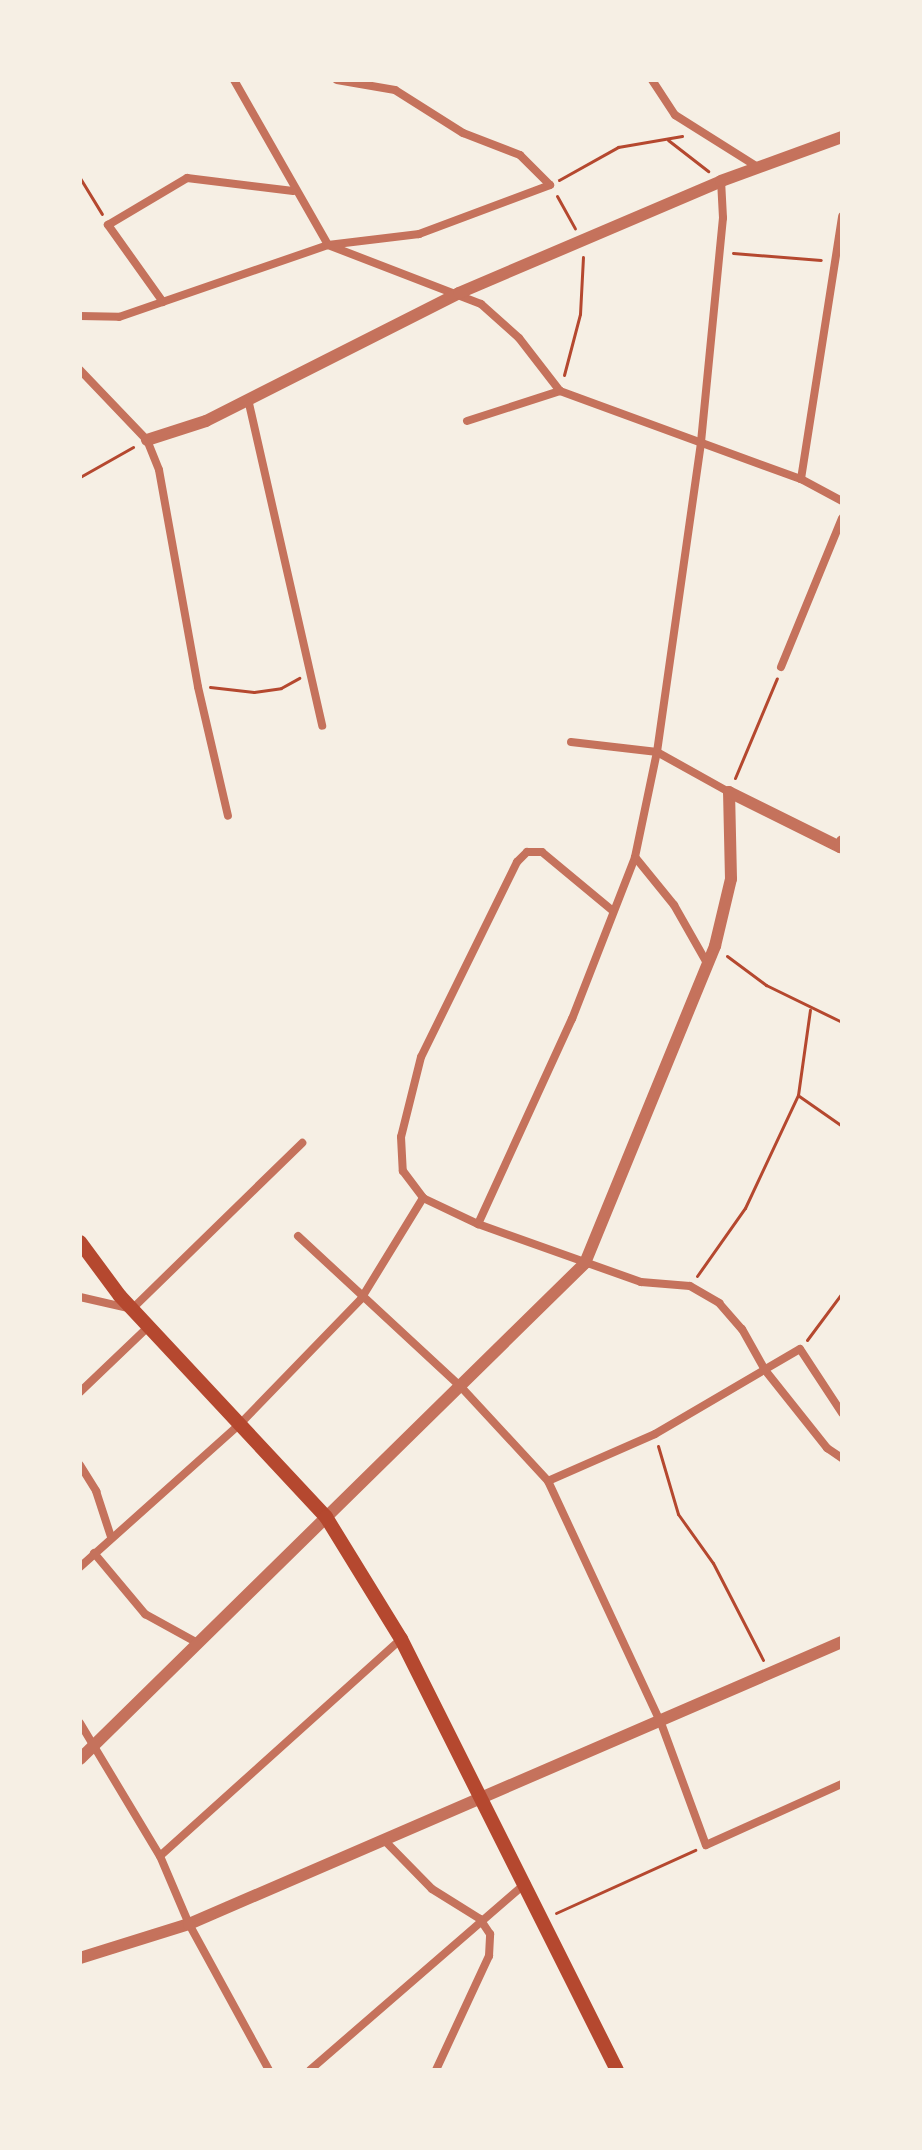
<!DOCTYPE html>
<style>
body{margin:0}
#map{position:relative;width:922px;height:2150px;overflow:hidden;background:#f6efe4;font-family:"Varela Round",sans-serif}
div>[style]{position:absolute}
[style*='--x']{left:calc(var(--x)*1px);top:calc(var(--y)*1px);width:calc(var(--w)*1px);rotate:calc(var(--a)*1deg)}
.path>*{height:3px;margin:-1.5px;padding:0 1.5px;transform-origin:1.5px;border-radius:1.5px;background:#b5482f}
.minor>*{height:8px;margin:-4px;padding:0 4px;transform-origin:4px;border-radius:4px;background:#c5725c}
.tertiary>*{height:12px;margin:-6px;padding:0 6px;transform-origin:6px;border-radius:6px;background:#c5725c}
.secondary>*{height:14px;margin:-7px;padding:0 7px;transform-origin:7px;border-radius:7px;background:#b5482f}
span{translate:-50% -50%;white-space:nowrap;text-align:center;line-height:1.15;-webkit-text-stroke:6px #f6efe4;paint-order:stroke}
.frame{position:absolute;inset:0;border:82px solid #f6efe4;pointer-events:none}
</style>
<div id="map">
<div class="path">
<div style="--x:668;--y:140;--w:51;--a:37.8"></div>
<div style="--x:80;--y:178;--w:42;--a:58.6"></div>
<div style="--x:559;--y:180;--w:68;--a:-29.2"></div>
<div style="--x:618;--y:147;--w:65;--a:-9.8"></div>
<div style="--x:557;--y:196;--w:37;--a:61"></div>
<div style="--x:733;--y:253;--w:88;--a:4.5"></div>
<div style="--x:564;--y:375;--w:63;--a:-75.3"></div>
<div style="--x:580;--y:314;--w:57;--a:-87"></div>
<div style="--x:80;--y:477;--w:61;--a:-29.5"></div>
<div style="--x:210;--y:687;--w:44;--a:6.5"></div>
<div style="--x:254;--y:692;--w:27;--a:-8"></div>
<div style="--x:281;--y:688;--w:21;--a:-29"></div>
<div style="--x:735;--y:778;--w:108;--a:-67.2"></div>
<div style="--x:727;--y:956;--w:49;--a:36.6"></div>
<div style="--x:766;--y:985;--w:85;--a:26"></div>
<div style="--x:799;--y:1096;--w:52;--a:34.9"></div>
<div style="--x:697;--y:1276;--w:83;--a:-54.8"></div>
<div style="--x:745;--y:1208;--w:125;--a:-64.9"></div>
<div style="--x:798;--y:1095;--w:86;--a:-82"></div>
<div style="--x:807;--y:1340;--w:59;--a:-53.3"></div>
<div style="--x:658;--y:1446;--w:71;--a:73.6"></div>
<div style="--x:678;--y:1514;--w:60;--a:54.5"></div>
<div style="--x:713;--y:1563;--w:109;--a:62.7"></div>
<div style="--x:556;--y:1913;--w:153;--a:-24.4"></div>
</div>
<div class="minor">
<div style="--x:234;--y:80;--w:190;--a:60.3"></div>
<div style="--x:328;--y:245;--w:164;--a:21.1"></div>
<div style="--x:481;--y:304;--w:51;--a:41.8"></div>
<div style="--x:519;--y:338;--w:67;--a:52.3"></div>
<div style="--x:560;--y:391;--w:257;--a:20.1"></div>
<div style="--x:801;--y:479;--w:47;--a:28.2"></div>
<div style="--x:652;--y:80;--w:42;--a:56.7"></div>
<div style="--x:675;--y:115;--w:96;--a:32.2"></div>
<div style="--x:163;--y:302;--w:95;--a:-125.5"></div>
<div style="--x:108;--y:225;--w:92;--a:-30.7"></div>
<div style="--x:187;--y:178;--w:107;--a:7"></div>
<div style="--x:80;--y:316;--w:39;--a:1"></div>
<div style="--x:119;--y:317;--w:221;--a:-19"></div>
<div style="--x:328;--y:245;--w:92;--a:-6.9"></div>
<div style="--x:419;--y:234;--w:140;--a:-20.5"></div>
<div style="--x:550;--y:185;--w:42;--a:-135"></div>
<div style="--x:520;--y:155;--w:61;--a:-158.9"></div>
<div style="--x:463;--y:133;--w:80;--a:-147.7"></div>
<div style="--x:395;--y:90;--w:59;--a:-170.2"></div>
<div style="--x:80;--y:370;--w:97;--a:46.3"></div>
<div style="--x:147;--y:440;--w:32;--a:68"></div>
<div style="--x:159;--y:470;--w:220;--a:79.8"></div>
<div style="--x:198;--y:687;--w:132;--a:76.9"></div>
<div style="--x:248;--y:399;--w:335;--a:77.2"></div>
<div style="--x:467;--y:421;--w:98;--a:-17.9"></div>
<div style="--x:801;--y:479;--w:266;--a:-81.1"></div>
<div style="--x:781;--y:667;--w:161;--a:-67.7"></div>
<div style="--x:571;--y:742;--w:87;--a:6.6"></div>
<div style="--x:657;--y:752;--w:82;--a:29.1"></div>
<div style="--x:635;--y:857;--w:62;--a:50.9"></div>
<div style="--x:674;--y:905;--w:67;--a:60.4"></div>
<div style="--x:613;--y:911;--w:92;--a:-140.3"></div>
<div style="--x:542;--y:852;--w:15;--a:180"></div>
<div style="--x:527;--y:852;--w:14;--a:135"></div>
<div style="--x:517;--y:862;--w:217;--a:116.2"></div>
<div style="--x:421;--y:1057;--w:82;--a:104"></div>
<div style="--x:401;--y:1137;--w:34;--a:87"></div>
<div style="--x:403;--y:1171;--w:34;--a:53"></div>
<div style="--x:423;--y:1198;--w:61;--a:25.3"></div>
<div style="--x:478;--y:1224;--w:173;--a:19.6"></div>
<div style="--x:641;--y:1282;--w:49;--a:4.7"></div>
<div style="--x:690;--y:1286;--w:34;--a:30"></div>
<div style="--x:719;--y:1303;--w:35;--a:49"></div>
<div style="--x:742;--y:1329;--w:47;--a:60.7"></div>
<div style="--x:765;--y:1370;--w:100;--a:51.5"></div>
<div style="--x:827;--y:1448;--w:18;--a:34"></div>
<div style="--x:478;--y:1224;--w:226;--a:-65.4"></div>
<div style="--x:572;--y:1019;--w:174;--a:-68.7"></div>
<div style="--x:635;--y:857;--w:107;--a:-78.2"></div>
<div style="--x:657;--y:752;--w:313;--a:-81.9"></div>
<div style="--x:701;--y:442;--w:225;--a:-84.4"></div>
<div style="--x:723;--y:218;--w:37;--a:-93"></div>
<div style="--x:298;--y:1236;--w:224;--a:42.8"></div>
<div style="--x:462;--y:1388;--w:127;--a:47.2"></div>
<div style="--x:548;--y:1481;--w:267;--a:65"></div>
<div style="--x:661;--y:1723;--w:130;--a:69.8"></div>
<div style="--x:706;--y:1845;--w:149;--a:-24.2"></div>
<div style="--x:80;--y:1297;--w:53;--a:13"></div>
<div style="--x:132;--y:1309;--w:238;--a:-44.3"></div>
<div style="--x:80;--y:1392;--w:95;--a:-43.7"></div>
<div style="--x:80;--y:1465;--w:31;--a:58"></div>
<div style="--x:96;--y:1491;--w:48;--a:71.9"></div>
<div style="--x:548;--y:1481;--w:117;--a:-23.7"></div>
<div style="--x:655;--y:1434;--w:168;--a:-30.4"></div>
<div style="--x:800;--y:1349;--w:77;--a:56.7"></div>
<div style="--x:94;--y:1553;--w:80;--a:50.1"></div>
<div style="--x:145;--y:1614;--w:56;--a:28.9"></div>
<div style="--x:80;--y:1567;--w:213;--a:-41.8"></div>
<div style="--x:239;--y:1425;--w:175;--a:-45.9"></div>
<div style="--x:361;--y:1299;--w:119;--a:-58.5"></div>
<div style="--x:80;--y:1723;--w:155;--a:59"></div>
<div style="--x:160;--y:1856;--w:74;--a:66.9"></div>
<div style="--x:189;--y:1924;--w:166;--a:61.3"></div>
<div style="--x:385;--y:1841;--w:67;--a:45.6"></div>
<div style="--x:432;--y:1889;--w:57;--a:32"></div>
<div style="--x:160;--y:1856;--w:324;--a:-42"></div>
<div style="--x:310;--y:2070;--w:286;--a:-40.9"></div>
<div style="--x:436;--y:2070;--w:126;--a:-65.1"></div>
<div style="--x:489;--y:1956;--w:22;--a:-87"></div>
<div style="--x:490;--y:1934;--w:18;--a:-124"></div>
</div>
<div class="tertiary">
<div style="--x:147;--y:440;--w:62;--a:-17.9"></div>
<div style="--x:206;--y:421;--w:284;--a:-26.8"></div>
<div style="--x:459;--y:293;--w:285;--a:-23.1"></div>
<div style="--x:721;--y:181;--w:129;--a:-20"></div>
<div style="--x:80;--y:1759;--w:708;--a:-44.48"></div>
<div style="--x:585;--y:1263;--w:343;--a:-67.7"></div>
<div style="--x:715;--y:946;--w:69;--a:-76.6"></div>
<div style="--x:731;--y:879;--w:87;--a:-91.3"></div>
<div style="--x:729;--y:792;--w:124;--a:26.4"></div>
<div style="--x:840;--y:847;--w:6;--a:-72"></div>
<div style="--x:80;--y:1958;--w:114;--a:-17.3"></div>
<div style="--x:189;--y:1924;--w:711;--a:-23.36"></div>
</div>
<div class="secondary">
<div style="--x:80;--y:1242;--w:67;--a:53.5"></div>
<div style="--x:120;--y:1296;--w:302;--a:47"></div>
<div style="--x:326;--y:1517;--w:143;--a:58.4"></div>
<div style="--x:401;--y:1639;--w:482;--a:63.4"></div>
</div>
<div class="frame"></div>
</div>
